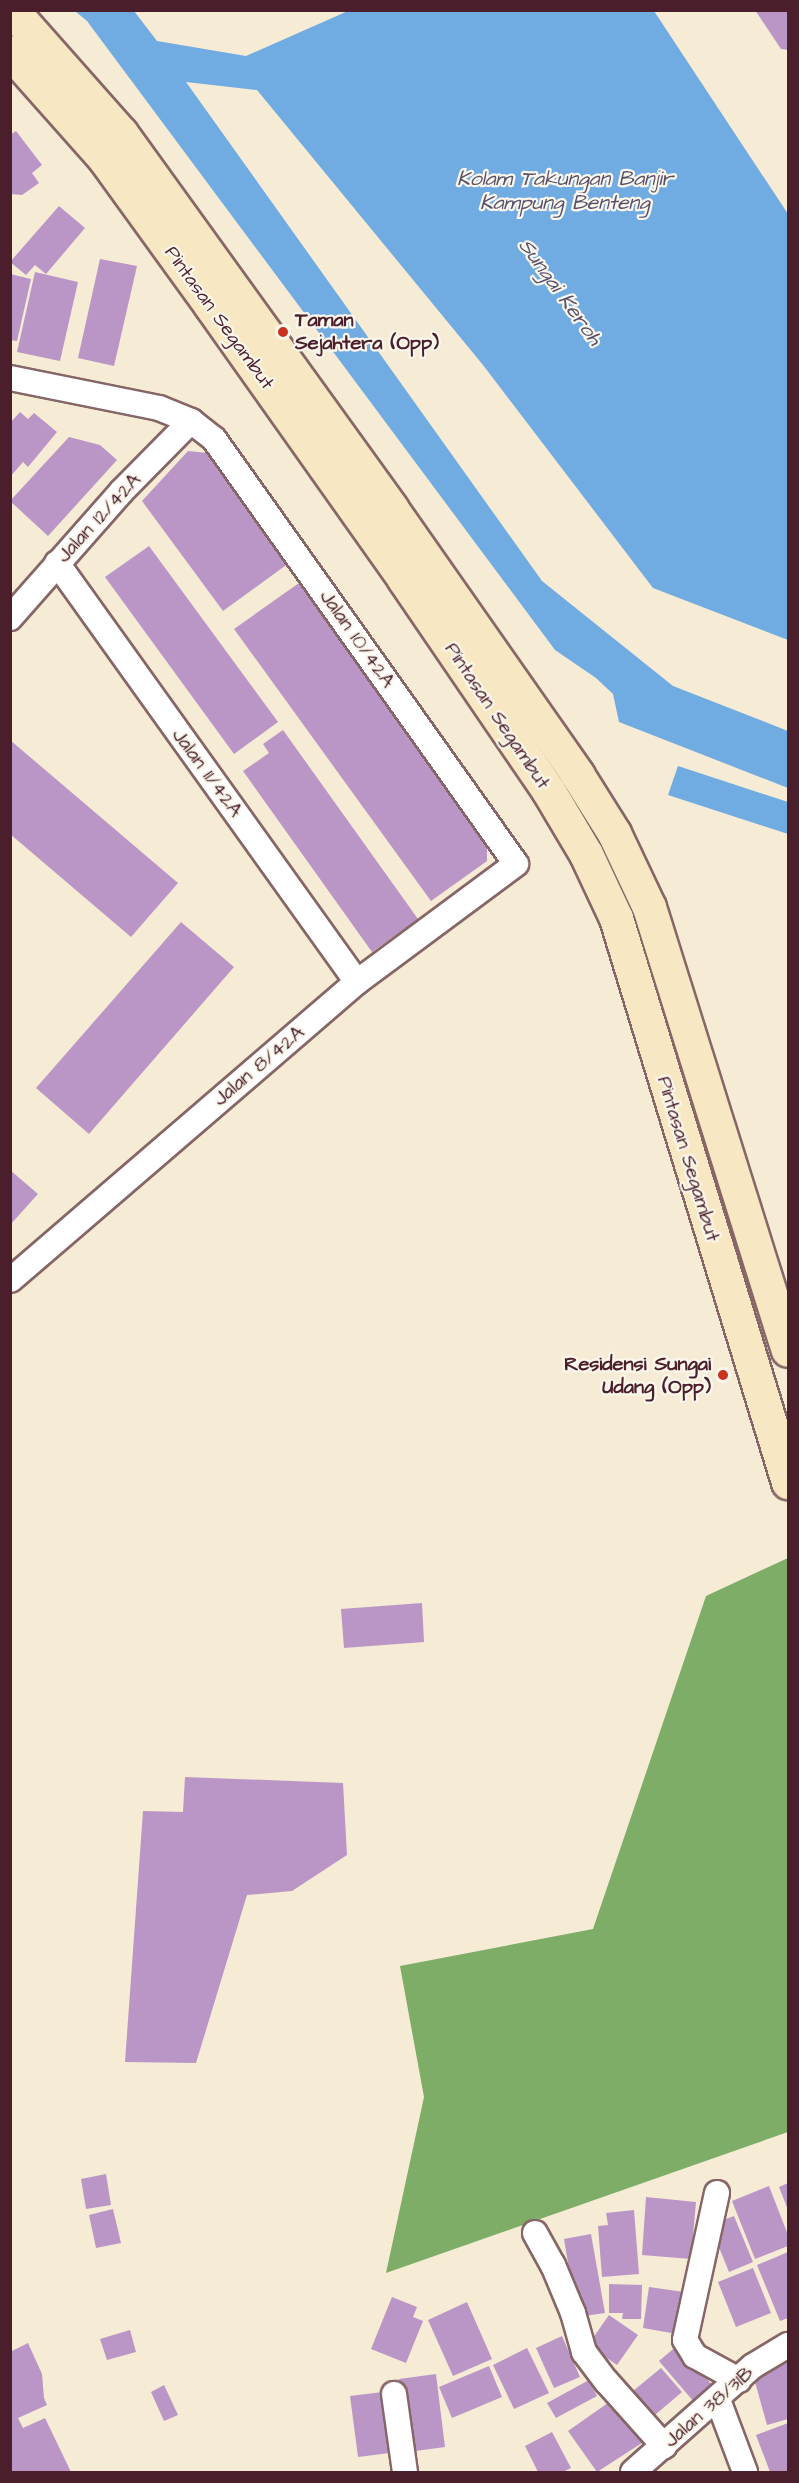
<!DOCTYPE html>
<style>
body{margin:0}
#map{position:relative;width:799px;height:2483px;overflow:hidden;background:#f6ebd5;font-family:"Architects Daughter",sans-serif}
div>[style]{position:absolute}
[style*='--x']{left:calc(var(--x)*1px);top:calc(var(--y)*1px);width:calc(var(--w)*1px);rotate:calc(var(--a)*1deg)}
.forest>*{inset:0;background:#7dad67}
.water>*{inset:0;background:#70abe1}
.building>*{inset:0;background:#ba96c7}
.roads{filter:drop-shadow(2px 0 #866666) drop-shadow(-2px 0 #866666) drop-shadow(0 2px #866666) drop-shadow(0 -2px #866666)}
.minor>*{height:24px;margin:-12px;padding:0 12px;transform-origin:12px;border-radius:12px;background:#fff}
.secondary>*{height:33px;margin:-16.5px;padding:0 16.5px;transform-origin:16.5px;border-radius:16.5px;background:#f7e8c3}
.dots>*{width:16px;height:16px;translate:-50% -50%;box-sizing:border-box;border:3px solid #fbf7ec;border-radius:50%}
span{translate:-50% -50%;white-space:nowrap;text-align:center;line-height:1.15;-webkit-text-stroke:4.5px #fbf7ec;paint-order:stroke}
.street-label{font-size:20px;color:#4a1f2b}
.poi-label{font-size:20px;color:#4a1f2b;font-weight:700}
.left{translate:0 -50%;text-align:left}
.right{translate:-100% -50%;text-align:right}
.water-label{font-size:21px;color:#57506b;font-style:italic}
.frame{position:absolute;inset:0;border:12px solid #4a1f2b;pointer-events:none}
</style>
<div id="map">
<div class="forest">
<div style="clip-path:polygon(788px 1558px,788px 2132px,386px 2273px,424px 2097px,400px 1966px,593px 1929px,706px 1596px)"></div>
</div>
<div class="water">
<div style="clip-path:polygon(75px 11px,134px 11px,157px 41px,246px 56px,348px 11px,654px 11px,788px 214px,788px 640px,653px 588px,483px 365px,257px 90px,186px 82px,542px 581px,673px 686px,788px 731px,788px 788px,619px 722px,613px 694px,596px 678px,555px 650px,87px 21px)"></div>
<div style="clip-path:polygon(678px 766px,788px 802px,788px 834px,668px 795px)"></div>
</div>
<div class="building">
<div style="clip-path:polygon(755px 10px,788px 10px,788px 50px,781px 49px)"></div>
<div style="clip-path:polygon(16px 131px,42px 165px,32px 173px,39px 183px,22px 195px,10px 194px,10px 135px)"></div>
<div style="clip-path:polygon(59px 206px,85px 228px,46px 274px,35px 265px,26px 275px,10px 262px)"></div>
<div style="clip-path:polygon(100px 259px,137px 266px,114px 366px,78px 358px)"></div>
<div style="clip-path:polygon(35px 272px,78px 282px,60px 361px,17px 352px)"></div>
<div style="clip-path:polygon(10px 274px,31px 279px,17px 341px,10px 340px)"></div>
<div style="clip-path:polygon(20px 412px,28px 419px,34px 413px,57px 432px,28px 467px,23px 462px,10px 477px,10px 423px)"></div>
<div style="clip-path:polygon(69px 437px,100px 445px,117px 460px,48px 536px,10px 501px)"></div>
<div style="clip-path:polygon(188px 451px,208px 453px,289px 563px,223px 611px,142px 501px)"></div>
<div style="clip-path:polygon(149px 546px,278px 722px,234px 754px,105px 577px)"></div>
<div style="clip-path:polygon(299px 583px,487px 842px,487px 861px,431px 901px,234px 629px)"></div>
<div style="clip-path:polygon(283px 730px,418px 919px,372px 952px,243px 771px,269px 753px,263px 744px)"></div>
<div style="clip-path:polygon(10px 740px,178px 883px,131px 937px,10px 834px)"></div>
<div style="clip-path:polygon(181px 922px,234px 967px,89px 1134px,36px 1088px)"></div>
<div style="clip-path:polygon(10px 1170px,38px 1194px,10px 1225px)"></div>
<div style="clip-path:polygon(422px 1603px,424px 1642px,344px 1648px,341px 1609px)"></div>
<div style="clip-path:polygon(185px 1777px,343px 1783px,347px 1855px,292px 1891px,247px 1895px,196px 2063px,125px 2062px,143px 1811px,183px 1812px)"></div>
<div style="clip-path:polygon(106px 2174px,111px 2205px,86px 2209px,81px 2179px)"></div>
<div style="clip-path:polygon(788px 2183px,788px 2210px,779px 2187px)"></div>
<div style="clip-path:polygon(769px 2186px,788px 2235px,788px 2246px,755px 2259px,732px 2201px)"></div>
<div style="clip-path:polygon(646px 2197px,696px 2202px,691px 2259px,642px 2255px)"></div>
<div style="clip-path:polygon(113px 2209px,121px 2243px,96px 2248px,89px 2215px)"></div>
<div style="clip-path:polygon(634px 2210px,639px 2274px,602px 2277px,598px 2226px,608px 2225px,606px 2213px)"></div>
<div style="clip-path:polygon(734px 2216px,753px 2262px,729px 2272px,710px 2225px)"></div>
<div style="clip-path:polygon(591px 2234px,605px 2313px,577px 2317px,564px 2239px)"></div>
<div style="clip-path:polygon(788px 2252px,788px 2318px,780px 2321px,757px 2265px)"></div>
<div style="clip-path:polygon(753px 2268px,771px 2313px,736px 2327px,718px 2282px)"></div>
<div style="clip-path:polygon(609px 2284px,642px 2285px,641px 2319px,622px 2319px,623px 2313px,609px 2313px)"></div>
<div style="clip-path:polygon(649px 2287px,684px 2292px,677px 2334px,643px 2328px)"></div>
<div style="clip-path:polygon(392px 2297px,417px 2307px,413px 2317px,423px 2321px,406px 2363px,371px 2349px)"></div>
<div style="clip-path:polygon(467px 2302px,492px 2359px,453px 2376px,428px 2320px)"></div>
<div style="clip-path:polygon(609px 2315px,638px 2335px,617px 2365px,588px 2345px)"></div>
<div style="clip-path:polygon(130px 2330px,136px 2352px,107px 2360px,100px 2339px)"></div>
<div style="clip-path:polygon(562px 2336px,580px 2377px,554px 2388px,536px 2348px)"></div>
<div style="clip-path:polygon(28px 2343px,42px 2374px,44px 2398px,47px 2405px,18px 2418px,23px 2428px,45px 2418px,71px 2472px,10px 2472px,10px 2352px)"></div>
<div style="clip-path:polygon(678px 2345px,713px 2386px,694px 2402px,659px 2361px)"></div>
<div style="clip-path:polygon(527px 2348px,549px 2393px,514px 2409px,493px 2365px)"></div>
<div style="clip-path:polygon(788px 2361px,788px 2419px,767px 2425px,752px 2371px)"></div>
<div style="clip-path:polygon(489px 2366px,502px 2397px,452px 2418px,439px 2387px)"></div>
<div style="clip-path:polygon(661px 2368px,682px 2392px,655px 2415px,633px 2391px)"></div>
<div style="clip-path:polygon(436px 2374px,445px 2447px,408px 2452px,399px 2379px)"></div>
<div style="clip-path:polygon(589px 2380px,597px 2396px,556px 2418px,547px 2403px)"></div>
<div style="clip-path:polygon(164px 2385px,178px 2415px,164px 2421px,151px 2392px)"></div>
<div style="clip-path:polygon(391px 2391px,398px 2452px,358px 2457px,350px 2396px)"></div>
<div style="clip-path:polygon(615px 2398px,645px 2441px,597px 2472px,568px 2431px)"></div>
<div style="clip-path:polygon(788px 2423px,788px 2472px,770px 2472px,756px 2435px)"></div>
<div style="clip-path:polygon(552px 2432px,571px 2468px,563px 2472px,538px 2472px,525px 2446px)"></div>
</div>
<div class="roads">
<div class="minor">
<div style="--x:10;--y:378;--w:152;--a:11.4"></div>
<div style="--x:159;--y:408;--w:35;--a:22"></div>
<div style="--x:191;--y:421;--w:29;--a:38"></div>
<div style="--x:214;--y:439;--w:521;--a:54.6"></div>
<div style="--x:516;--y:864;--w:198;--a:143.4"></div>
<div style="--x:357;--y:982;--w:457;--a:139.3"></div>
<div style="--x:57;--y:563;--w:515;--a:54.4"></div>
<div style="--x:10;--y:618;--w:169;--a:-48.6"></div>
<div style="--x:122;--y:491;--w:98;--a:-45.4"></div>
<div style="--x:717;--y:2193;--w:150;--a:102.3"></div>
<div style="--x:685;--y:2340;--w:19;--a:58"></div>
<div style="--x:695;--y:2356;--w:50;--a:28.6"></div>
<div style="--x:535;--y:2233;--w:37;--a:61"></div>
<div style="--x:553;--y:2265;--w:52;--a:67.4"></div>
<div style="--x:573;--y:2313;--w:41;--a:74.2"></div>
<div style="--x:584;--y:2352;--w:38;--a:53"></div>
<div style="--x:607;--y:2382;--w:86;--a:48.3"></div>
<div style="--x:394;--y:2394;--w:79;--a:82"></div>
<div style="--x:718;--y:2400;--w:77;--a:69.4"></div>
<div style="--x:633;--y:2472;--w:160;--a:-41.5"></div>
<div style="--x:753;--y:2366;--w:41;--a:-31"></div>
</div>
<div class="secondary">
<div style="--x:12;--y:10;--w:164;--a:48.5"></div>
<div style="--x:121;--y:133;--w:462;--a:54.2"></div>
<div style="--x:391;--y:508;--w:325;--a:55"></div>
<div style="--x:577;--y:774;--w:70;--a:57.9"></div>
<div style="--x:614;--y:833;--w:82;--a:64.7"></div>
<div style="--x:649;--y:907;--w:464;--a:72.6"></div>
<div style="--x:10;--y:52;--w:142;--a:48.4"></div>
<div style="--x:104;--y:158;--w:183;--a:54.1"></div>
<div style="--x:211;--y:306;--w:334;--a:54.7"></div>
<div style="--x:404;--y:579;--w:255;--a:55.7"></div>
<div style="--x:548;--y:790;--w:74;--a:59.3"></div>
<div style="--x:586;--y:854;--w:71;--a:64.9"></div>
<div style="--x:616;--y:918;--w:590;--a:73.04"></div>
</div>
</div>
<div class="dots">
<div style="left:283px;top:332px;background:#c8321e"></div>
<div style="left:723px;top:1375px;background:#c8321e"></div>
</div>
<div class="street-label">
<span style="left:219px;top:318px;rotate:54deg">Pintasan Segambut</span>
<span style="left:99px;top:518px;rotate:-47deg">Jalan 12/42A</span>
<span style="left:357px;top:639px;rotate:55deg">Jalan 10/42A</span>
<span style="left:497px;top:716px;rotate:56deg">Pintasan Segambut</span>
<span style="left:207px;top:773px;rotate:54deg">Jalan 11/42A</span>
<span style="left:259px;top:1066px;rotate:-40deg">Jalan 8/42A</span>
<span style="left:688px;top:1159px;rotate:73deg">Pintasan Segambut</span>
<span style="left:709px;top:2407px;rotate:-41deg">Jalan 38/31B</span>
</div>
<div class="poi-label">
<span class="left" style="left:295px;top:332px">Taman<br>Sejahtera (Opp)</span>
<span class="right" style="left:711px;top:1376px">Residensi Sungai<br>Udang (Opp)</span>
</div>
<div class="water-label">
<span style="left:565px;top:191px">Kolam Takungan Banjir<br>Kampung Benteng</span>
<span style="left:560px;top:292px;rotate:54deg">Sungai Keroh</span>
</div>
<div class="frame"></div>
</div>
